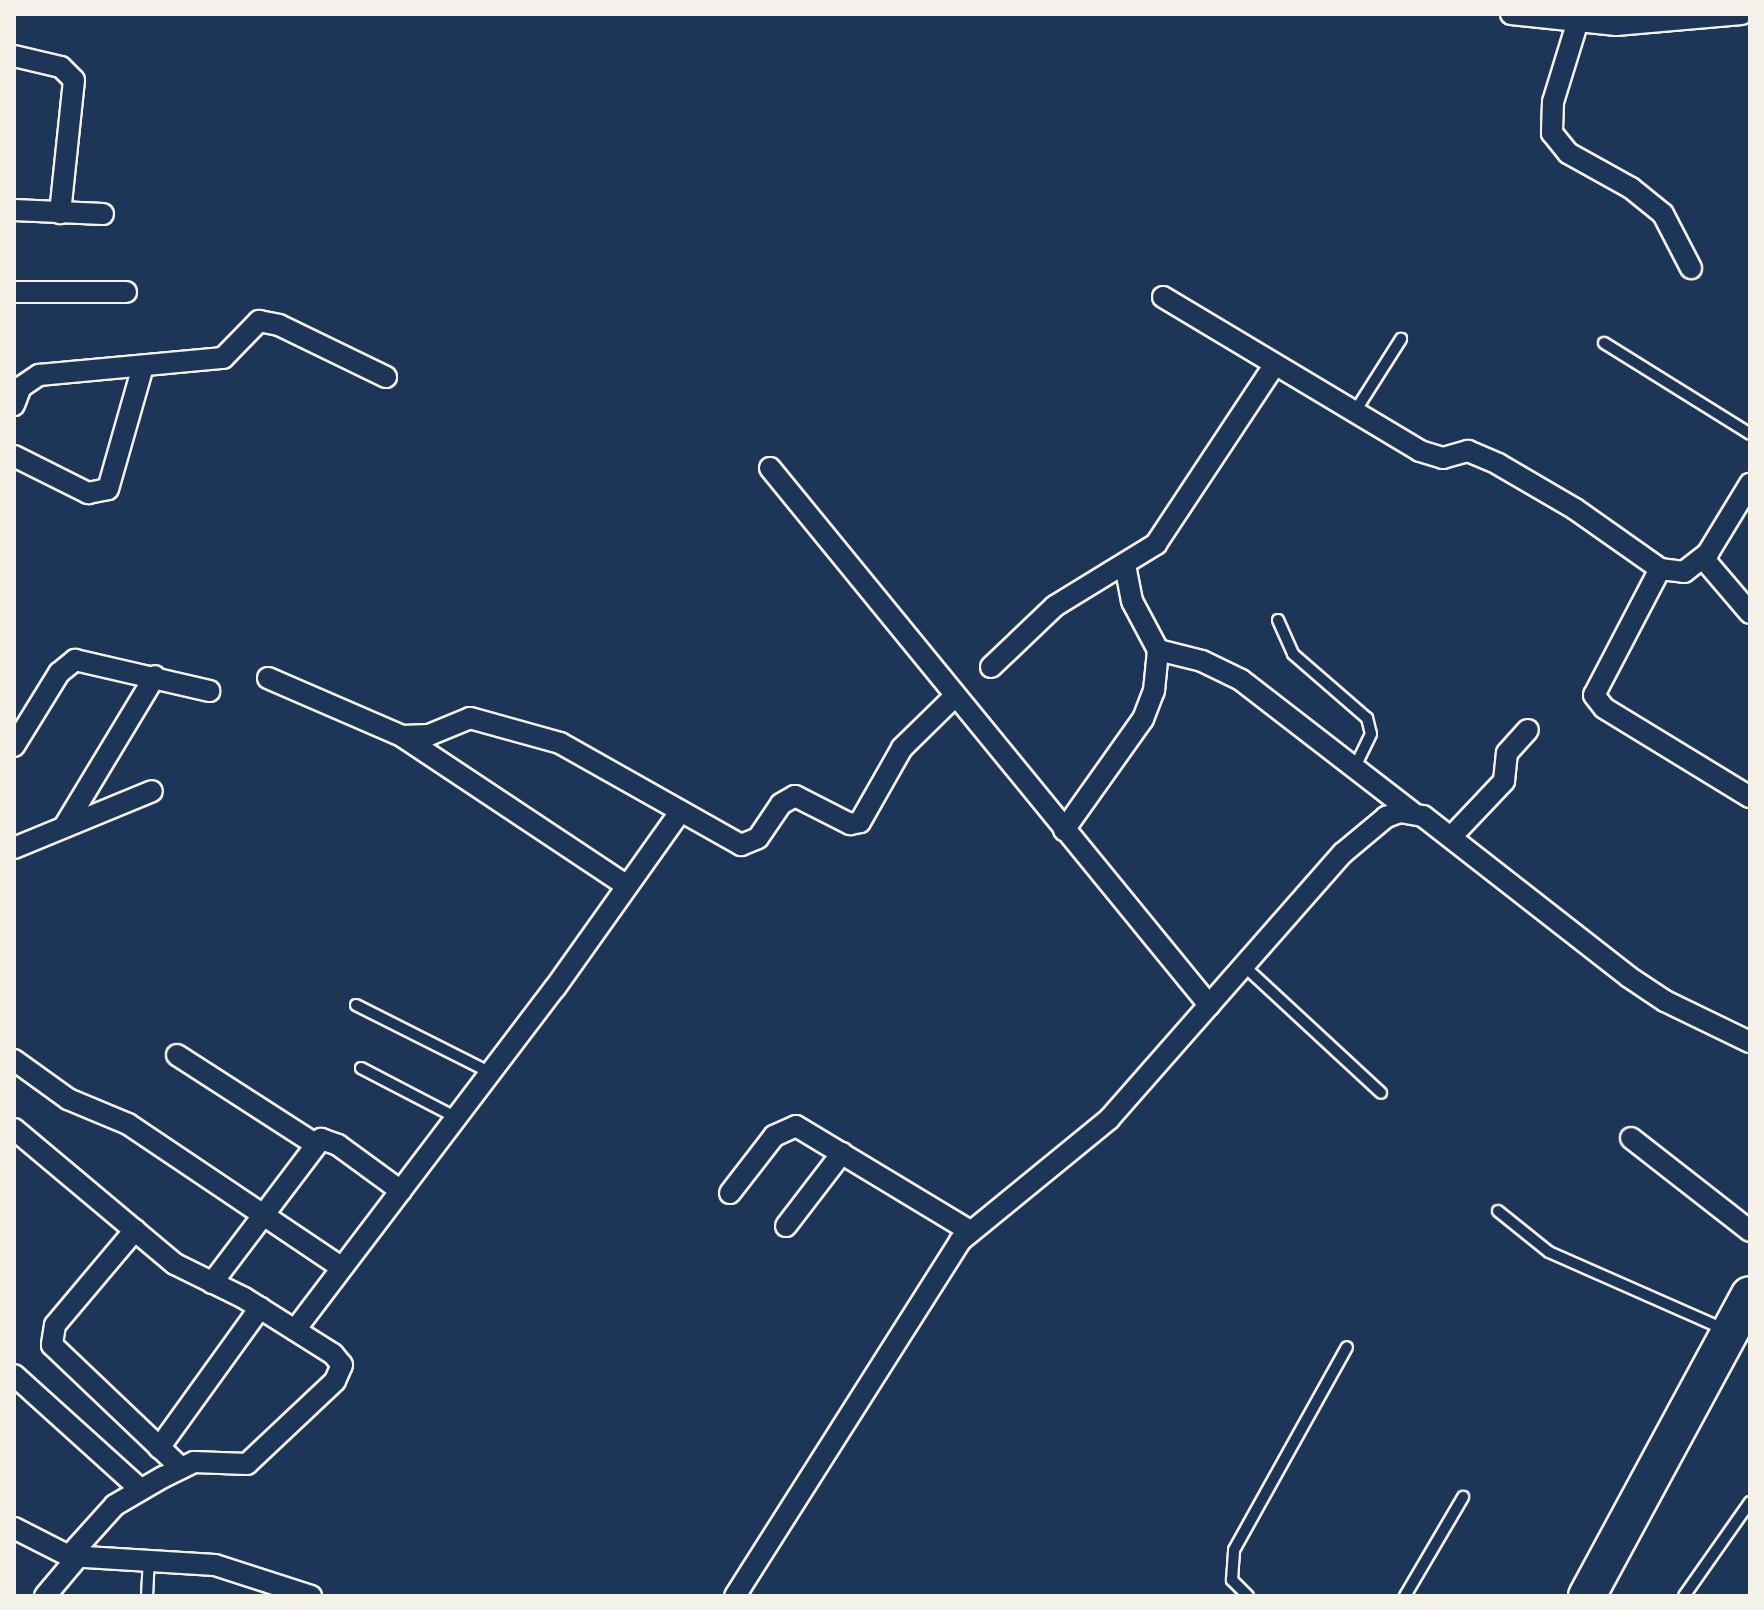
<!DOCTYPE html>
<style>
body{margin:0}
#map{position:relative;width:1764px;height:1610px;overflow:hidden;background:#1d3557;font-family:"Comic Neue",sans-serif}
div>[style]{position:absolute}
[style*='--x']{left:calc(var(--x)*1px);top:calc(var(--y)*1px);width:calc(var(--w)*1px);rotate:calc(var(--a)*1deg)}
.roads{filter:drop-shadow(2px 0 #f4f1e8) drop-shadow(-2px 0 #f4f1e8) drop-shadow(0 2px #f4f1e8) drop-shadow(0 -2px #f4f1e8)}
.lane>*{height:10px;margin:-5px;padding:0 5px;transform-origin:5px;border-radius:5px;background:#1d3557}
.street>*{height:20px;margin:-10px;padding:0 10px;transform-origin:10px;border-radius:10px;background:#1d3557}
.highway>*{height:36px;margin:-18px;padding:0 18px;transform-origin:18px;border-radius:18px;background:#1d3557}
span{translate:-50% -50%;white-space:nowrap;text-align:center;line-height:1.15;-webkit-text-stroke:6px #1d3557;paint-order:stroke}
.frame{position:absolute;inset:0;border:16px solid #f4f1e8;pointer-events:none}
</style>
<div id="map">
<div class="roads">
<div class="lane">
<div style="--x:1604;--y:343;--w:172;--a:31.9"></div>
<div style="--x:1354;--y:413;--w:88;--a:-57.6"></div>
<div style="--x:1278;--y:620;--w:37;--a:66"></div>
<div style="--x:1293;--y:654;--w:98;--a:40.9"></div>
<div style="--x:1367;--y:718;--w:16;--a:76"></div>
<div style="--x:1371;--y:734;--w:37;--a:116"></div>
<div style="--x:1243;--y:965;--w:188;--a:42.8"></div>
<div style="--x:356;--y:1005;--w:151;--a:26.7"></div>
<div style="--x:361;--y:1068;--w:108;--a:27.5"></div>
<div style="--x:1498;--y:1211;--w:65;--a:38.8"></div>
<div style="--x:1549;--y:1252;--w:193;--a:23.8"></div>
<div style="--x:147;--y:1596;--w:34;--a:-87"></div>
<div style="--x:1248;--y:1596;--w:23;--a:-135"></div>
<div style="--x:1232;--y:1580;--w:30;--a:-86"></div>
<div style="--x:1234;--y:1550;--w:232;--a:-60.9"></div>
<div style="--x:1405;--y:1596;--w:115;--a:-59.6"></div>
<div style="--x:1684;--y:1596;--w:115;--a:-54.9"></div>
</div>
<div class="street">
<div style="--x:1511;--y:14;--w:106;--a:6"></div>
<div style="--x:1616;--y:25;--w:126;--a:-5"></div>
<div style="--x:1577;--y:24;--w:82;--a:107.1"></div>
<div style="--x:1553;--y:102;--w:31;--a:92"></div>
<div style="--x:1552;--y:133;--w:26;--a:51"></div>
<div style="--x:1568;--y:153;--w:72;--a:29.1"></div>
<div style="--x:1631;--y:188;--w:41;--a:39.1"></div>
<div style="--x:1663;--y:214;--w:61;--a:62.6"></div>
<div style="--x:14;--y:56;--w:48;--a:13.2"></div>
<div style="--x:61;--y:67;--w:18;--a:45"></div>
<div style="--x:74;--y:80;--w:134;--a:96"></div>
<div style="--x:14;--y:210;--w:89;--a:2.6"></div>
<div style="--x:14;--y:292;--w:112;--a:0"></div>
<div style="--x:1163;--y:297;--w:300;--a:30.9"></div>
<div style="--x:1420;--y:451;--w:24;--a:17"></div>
<div style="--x:1443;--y:458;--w:26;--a:-16"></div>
<div style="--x:1468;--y:451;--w:33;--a:23"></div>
<div style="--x:1498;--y:464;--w:89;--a:30.3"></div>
<div style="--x:1575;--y:509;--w:104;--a:35.2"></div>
<div style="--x:1660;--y:569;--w:24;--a:7"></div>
<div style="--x:1684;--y:572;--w:31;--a:-38"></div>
<div style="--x:1708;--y:553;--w:81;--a:-58.7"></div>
<div style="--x:14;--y:405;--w:19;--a:-69"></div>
<div style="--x:21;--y:387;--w:22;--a:-34"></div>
<div style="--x:39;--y:375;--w:185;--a:-5.3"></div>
<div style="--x:223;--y:358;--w:52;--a:-45.8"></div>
<div style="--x:259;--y:321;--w:20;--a:11"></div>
<div style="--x:279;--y:325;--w:119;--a:25.9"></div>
<div style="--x:14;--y:456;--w:83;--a:26.6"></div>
<div style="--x:88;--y:493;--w:20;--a:-11"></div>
<div style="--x:108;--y:489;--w:128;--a:-74.1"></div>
<div style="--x:770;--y:468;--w:694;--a:50.73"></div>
<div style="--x:1703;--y:558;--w:72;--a:49.5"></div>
<div style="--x:1660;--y:569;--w:142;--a:117.6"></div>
<div style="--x:1594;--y:695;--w:16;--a:52"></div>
<div style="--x:1604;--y:708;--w:171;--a:31.4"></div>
<div style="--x:1158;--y:650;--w:45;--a:14"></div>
<div style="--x:1202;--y:661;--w:43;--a:26"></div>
<div style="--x:1241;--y:680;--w:216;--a:37.7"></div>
<div style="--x:991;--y:667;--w:88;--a:-43.6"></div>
<div style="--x:1055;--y:606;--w:119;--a:-31.5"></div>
<div style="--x:1156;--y:544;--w:212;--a:-56.5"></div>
<div style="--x:268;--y:678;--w:146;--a:23.4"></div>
<div style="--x:402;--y:736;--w:27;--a:-2"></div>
<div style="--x:429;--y:735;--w:44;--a:-22.5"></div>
<div style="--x:470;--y:718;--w:93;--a:15.5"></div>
<div style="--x:560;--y:743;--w:208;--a:29.4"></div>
<div style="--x:741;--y:845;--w:18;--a:-22"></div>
<div style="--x:758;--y:838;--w:41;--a:-55.9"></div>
<div style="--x:781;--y:804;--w:16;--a:-30"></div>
<div style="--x:795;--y:796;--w:62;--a:27"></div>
<div style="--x:850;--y:824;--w:10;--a:-11"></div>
<div style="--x:860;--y:822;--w:85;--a:-60.4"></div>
<div style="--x:902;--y:748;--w:73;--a:-44.4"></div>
<div style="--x:403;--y:737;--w:268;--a:33.6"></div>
<div style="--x:14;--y:746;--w:86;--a:-58.3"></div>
<div style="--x:59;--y:673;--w:21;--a:-39"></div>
<div style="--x:75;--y:660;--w:138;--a:13"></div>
<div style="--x:64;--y:827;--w:176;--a:-58.9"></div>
<div style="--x:1064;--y:830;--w:136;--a:-54.6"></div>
<div style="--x:1143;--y:719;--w:30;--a:-69"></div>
<div style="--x:1154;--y:691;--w:41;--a:-84.4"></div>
<div style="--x:1158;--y:650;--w:55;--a:-118"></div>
<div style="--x:1132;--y:601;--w:36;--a:-101"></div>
<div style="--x:1452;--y:836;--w:76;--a:-46.6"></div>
<div style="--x:1504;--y:781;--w:28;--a:-84"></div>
<div style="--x:1507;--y:753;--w:31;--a:-48"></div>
<div style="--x:14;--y:848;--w:149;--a:-22.4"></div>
<div style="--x:177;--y:1055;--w:164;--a:32.8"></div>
<div style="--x:14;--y:1060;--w:67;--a:35.8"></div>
<div style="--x:68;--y:1099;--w:65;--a:22.6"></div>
<div style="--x:128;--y:1124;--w:257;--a:33.9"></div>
<div style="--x:14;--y:1129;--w:210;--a:40"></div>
<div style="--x:175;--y:1264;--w:77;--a:26.2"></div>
<div style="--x:244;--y:1298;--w:105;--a:32.2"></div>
<div style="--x:333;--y:1354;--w:14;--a:51"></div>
<div style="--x:342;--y:1365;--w:17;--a:114"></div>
<div style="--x:335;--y:1381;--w:121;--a:136.7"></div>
<div style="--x:247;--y:1464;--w:53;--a:-177.8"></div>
<div style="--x:194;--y:1462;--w:34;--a:154"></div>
<div style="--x:163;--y:1477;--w:56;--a:149.7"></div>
<div style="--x:115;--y:1505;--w:69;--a:132"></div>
<div style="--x:1631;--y:1138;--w:151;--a:38"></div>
<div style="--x:730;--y:1193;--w:72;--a:-52.3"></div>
<div style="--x:774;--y:1136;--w:24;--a:-24"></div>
<div style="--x:796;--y:1126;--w:203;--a:31.1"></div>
<div style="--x:786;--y:1226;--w:92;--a:-52.5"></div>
<div style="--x:135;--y:1230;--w:124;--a:130.1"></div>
<div style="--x:55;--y:1325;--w:20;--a:99"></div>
<div style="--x:52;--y:1345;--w:178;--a:43.6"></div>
<div style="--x:212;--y:1283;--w:181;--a:-52.9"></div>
<div style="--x:321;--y:1139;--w:18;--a:19"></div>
<div style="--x:338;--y:1145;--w:78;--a:36.1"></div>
<div style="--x:295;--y:1330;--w:430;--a:-52.8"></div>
<div style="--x:555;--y:988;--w:216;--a:-54.6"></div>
<div style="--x:14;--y:1375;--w:170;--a:42.1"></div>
<div style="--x:159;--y:1448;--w:173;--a:-54.2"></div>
<div style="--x:14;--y:1528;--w:62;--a:27"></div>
<div style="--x:69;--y:1556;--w:146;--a:3.5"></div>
<div style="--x:215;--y:1565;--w:101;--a:17.9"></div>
<div style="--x:45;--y:1596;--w:50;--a:-49.9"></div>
<div style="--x:735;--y:1596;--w:420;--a:-57.6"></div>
<div style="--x:960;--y:1241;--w:193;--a:-39.3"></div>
<div style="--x:1109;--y:1119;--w:354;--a:-48.7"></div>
<div style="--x:1343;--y:853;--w:56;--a:-39.9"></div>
<div style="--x:1386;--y:817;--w:15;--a:-20"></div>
<div style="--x:1400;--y:812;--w:23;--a:10"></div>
<div style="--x:1423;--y:816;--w:261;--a:38"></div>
<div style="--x:1629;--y:977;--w:43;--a:33.7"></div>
<div style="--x:1665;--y:1001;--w:94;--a:25.8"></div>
</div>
<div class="highway">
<div style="--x:1587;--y:1596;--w:342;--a:-61.6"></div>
</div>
</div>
<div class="frame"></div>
</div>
